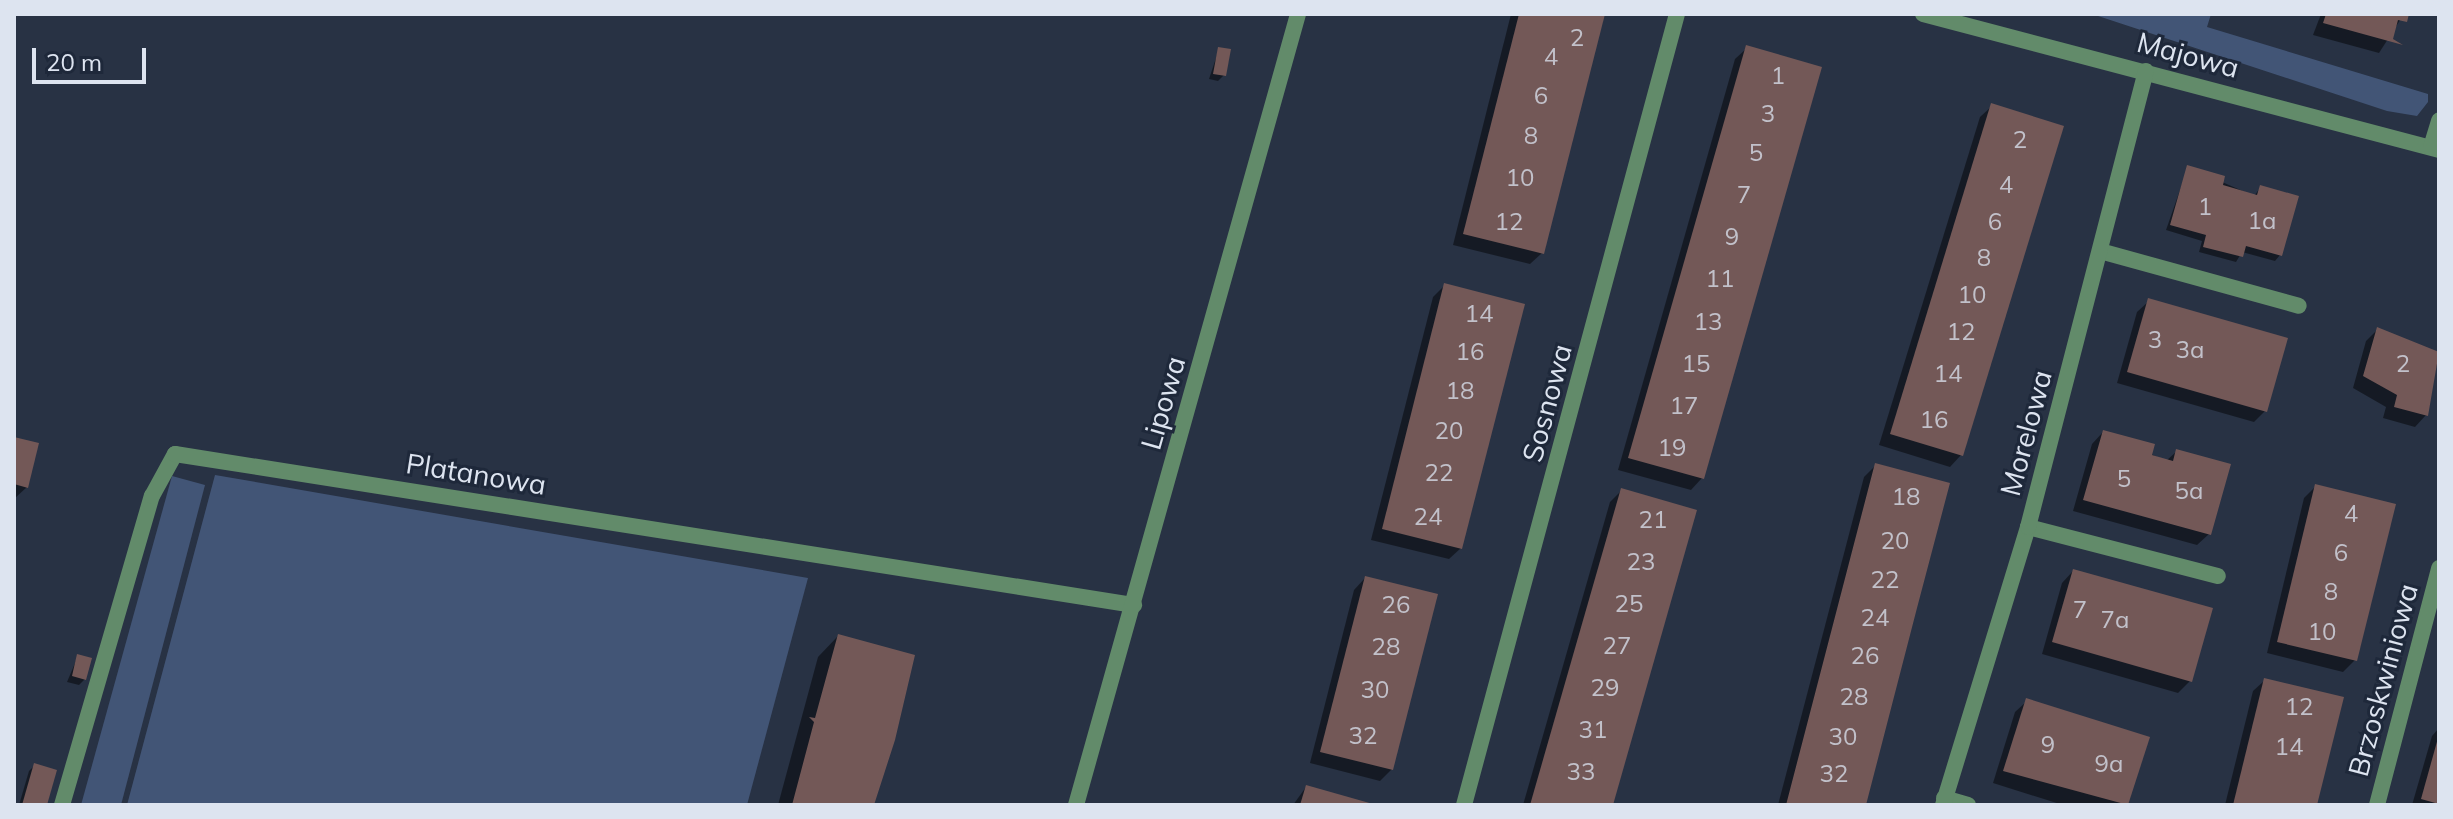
<!DOCTYPE html>
<style>
body{margin:0}
#map{position:relative;width:2453px;height:819px;overflow:hidden;background:#283244;font-family:Mulish,sans-serif}
div>[style]{position:absolute}
[style*='--x']{left:calc(var(--x)*1px);top:calc(var(--y)*1px);width:calc(var(--w)*1px);rotate:calc(var(--a)*1deg)}
.green>*{inset:0;background:#425576}
.shadow>*{inset:0;background:#0007}
.building>*{inset:0;background:#735857}
.service>*{height:16px;margin:-8px;padding:0 8px;transform-origin:8px;border-radius:8px;background:#628b6a}
.minor>*{height:16px;margin:-8px;padding:0 8px;transform-origin:8px;border-radius:8px;background:#628b6a}
.tertiary>*{height:16px;margin:-8px;padding:0 8px;transform-origin:8px;border-radius:8px;background:#628b6a}
span{translate:-50% -50%;white-space:nowrap;text-align:center;line-height:1.15;-webkit-text-stroke:6px #1e283a;paint-order:stroke}
.number-label{font-size:24px;color:#c2c1ca}
.number-label span{-webkit-text-stroke-width:0}
.street-label{font-size:28px;color:#dde4f0}
.frame{position:absolute;inset:0;border:16px solid #dde4f0;pointer-events:none}
.scale{position:absolute;left:32px;top:48px;width:114px;height:36px;box-sizing:border-box;border:4px solid #dde4f0;border-top:0;padding-left:10px;font-size:24px;line-height:28px;white-space:nowrap;color:#dde4f0;-webkit-text-stroke:6px #1e283a;paint-order:stroke}
</style>
<div id="map">
<div class="green">
<div style="clip-path:polygon(2092px 14px,2211px 14px,2207px 27px,2428px 94px,2428px 102px,2417px 116px,2387px 111px)"></div>
<div style="clip-path:polygon(215px 475px,808px 578px,747px 805px,127px 805px)"></div>
<div style="clip-path:polygon(172px 476px,205px 485px,121px 805px,81px 805px)"></div>
</div>
<div class="shadow">
<div style="clip-path:polygon(1511px 14px,1603px 14px,1542px 253px,1530px 264px,1453px 245px)"></div>
<div style="clip-path:polygon(2321px 14px,2404px 14px,2379px 53px,2313px 35px)"></div>
<div style="clip-path:polygon(1747px 48px,1702px 478px,1691px 490px,1618px 470px,1735px 59px)"></div>
<div style="clip-path:polygon(1219px 49px,1224px 75px,1218px 81px,1209px 79px)"></div>
<div style="clip-path:polygon(1992px 106px,1961px 455px,1950px 467px,1879px 445px,1980px 117px)"></div>
<div style="clip-path:polygon(2188px 167px,2254px 196px,2261px 187px,2280px 255px,2275px 261px,2242px 252px,2236px 262px,2199px 252px,2202px 241px,2166px 230px)"></div>
<div style="clip-path:polygon(1445px 285px,1461px 548px,1449px 559px,1371px 540px,1433px 297px)"></div>
<div style="clip-path:polygon(2149px 301px,2266px 410px,2254px 422px,2117px 383px,2137px 312px)"></div>
<div style="clip-path:polygon(2377px 330px,2439px 353px,2426px 415px,2415px 427px,2383px 418px,2386px 407px,2353px 388px,2366px 341px)"></div>
<div style="clip-path:polygon(2103px 432px,2166px 461px,2177px 451px,2209px 534px,2197px 545px,2073px 511px,2092px 444px)"></div>
<div style="clip-path:polygon(14px 439px,27px 487px,14px 499px)"></div>
<div style="clip-path:polygon(1876px 465px,1863px 805px,1778px 805px,1864px 477px)"></div>
<div style="clip-path:polygon(2316px 486px,2355px 660px,2343px 672px,2267px 653px,2304px 498px)"></div>
<div style="clip-path:polygon(1622px 490px,1610px 805px,1523px 805px,1610px 502px)"></div>
<div style="clip-path:polygon(2073px 571px,2190px 681px,2178px 693px,2042px 654px,2062px 583px)"></div>
<div style="clip-path:polygon(1365px 578px,1392px 769px,1380px 781px,1310px 763px,1354px 590px)"></div>
<div style="clip-path:polygon(838px 636px,872px 805px,778px 805px,818px 657px)"></div>
<div style="clip-path:polygon(78px 656px,85px 679px,79px 685px,67px 682px)"></div>
<div style="clip-path:polygon(2265px 680px,2315px 805px,2225px 805px,2253px 691px)"></div>
<div style="clip-path:polygon(2027px 701px,2147px 738px,2126px 805px,2063px 805px,1993px 783px,2015px 712px)"></div>
<div style="clip-path:polygon(2439px 728px,2439px 805px,2412px 805px,2432px 736px)"></div>
<div style="clip-path:polygon(35px 765px,44px 805px,19px 805px,29px 771px)"></div>
<div style="clip-path:polygon(1306px 787px,1369px 805px,1293px 805px)"></div>
</div>
<div class="building">
<div style="clip-path:polygon(1519px 14px,1605px 14px,1544px 254px,1463px 234px)"></div>
<div style="clip-path:polygon(2326px 14px,2409px 14px,2407px 22px,2398px 20px,2393px 39px,2403px 45px,2323px 23px)"></div>
<div style="clip-path:polygon(1746px 45px,1822px 67px,1704px 479px,1628px 458px)"></div>
<div style="clip-path:polygon(1218px 47px,1231px 49px,1226px 76px,1213px 74px)"></div>
<div style="clip-path:polygon(1991px 103px,2064px 126px,1963px 456px,1890px 434px)"></div>
<div style="clip-path:polygon(2187px 165px,2225px 176px,2223px 185px,2257px 195px,2260px 185px,2299px 196px,2282px 256px,2246px 246px,2243px 257px,2203px 247px,2206px 235px,2170px 225px)"></div>
<div style="clip-path:polygon(1444px 283px,1525px 304px,1462px 549px,1382px 529px)"></div>
<div style="clip-path:polygon(2148px 298px,2288px 338px,2267px 412px,2127px 372px)"></div>
<div style="clip-path:polygon(2377px 327px,2439px 352px,2428px 416px,2394px 407px,2397px 395px,2363px 376px)"></div>
<div style="clip-path:polygon(2103px 430px,2155px 444px,2152px 455px,2173px 461px,2176px 449px,2231px 464px,2211px 535px,2083px 500px)"></div>
<div style="clip-path:polygon(14px 437px,39px 443px,28px 488px,14px 484px)"></div>
<div style="clip-path:polygon(1875px 463px,1950px 483px,1917px 608px,1866px 805px,1786px 805px)"></div>
<div style="clip-path:polygon(2315px 484px,2396px 504px,2357px 661px,2277px 642px)"></div>
<div style="clip-path:polygon(1621px 488px,1697px 510px,1613px 805px,1530px 805px)"></div>
<div style="clip-path:polygon(2073px 569px,2213px 608px,2192px 682px,2052px 642px)"></div>
<div style="clip-path:polygon(1365px 576px,1438px 594px,1393px 770px,1320px 752px)"></div>
<div style="clip-path:polygon(838px 634px,915px 655px,895px 740px,874px 805px,792px 805px,814px 722px,809px 717px,815px 718px)"></div>
<div style="clip-path:polygon(77px 654px,92px 658px,86px 680px,72px 676px)"></div>
<div style="clip-path:polygon(2264px 678px,2344px 697px,2317px 805px,2233px 805px)"></div>
<div style="clip-path:polygon(2026px 698px,2150px 737px,2128px 805px,2003px 771px)"></div>
<div style="clip-path:polygon(2438px 738px,2439px 739px,2439px 804px,2421px 799px)"></div>
<div style="clip-path:polygon(34px 763px,57px 770px,47px 805px,22px 805px)"></div>
<div style="clip-path:polygon(1306px 785px,1373px 804px,1373px 805px,1300px 805px)"></div>
</div>
<div class="service">
<div style="--x:2100;--y:251;--w:206;--a:15.4"></div>
<div style="--x:2028;--y:527;--w:196;--a:14.5"></div>
<div style="--x:1944;--y:798;--w:25;--a:16"></div>
<div style="--x:62;--y:805;--w:322;--a:-73.8"></div>
<div style="--x:152;--y:496;--w:48;--a:-61.3"></div>
<div style="--x:175;--y:454;--w:971;--a:8.95"></div>
</div>
<div class="minor">
<div style="--x:1923;--y:14;--w:534;--a:14.77"></div>
<div style="--x:2431;--y:147;--w:28;--a:-73"></div>
<div style="--x:1464;--y:805;--w:819;--a:-74.93"></div>
<div style="--x:1943;--y:805;--w:291;--a:-73"></div>
<div style="--x:2028;--y:527;--w:471;--a:-75.5"></div>
<div style="--x:2377;--y:805;--w:245;--a:-75.3"></div>
</div>
<div class="tertiary">
<div style="--x:1076;--y:805;--w:822;--a:-74.32"></div>
</div>
<div class="number-label">
<span style="left:1577px;top:38px">2</span>
<span style="left:1551px;top:57px">4</span>
<span style="left:1778px;top:76px">1</span>
<span style="left:1541px;top:96px">6</span>
<span style="left:1768px;top:114px">3</span>
<span style="left:1531px;top:136px">8</span>
<span style="left:2020px;top:140px">2</span>
<span style="left:1756px;top:153px">5</span>
<span style="left:1520px;top:178px">10</span>
<span style="left:2006px;top:185px">4</span>
<span style="left:1744px;top:195px">7</span>
<span style="left:2205px;top:207px">1</span>
<span style="left:2262px;top:221px">1a</span>
<span style="left:1509px;top:222px">12</span>
<span style="left:1995px;top:222px">6</span>
<span style="left:1732px;top:237px">9</span>
<span style="left:1984px;top:258px">8</span>
<span style="left:1720px;top:279px">11</span>
<span style="left:1972px;top:295px">10</span>
<span style="left:1479px;top:314px">14</span>
<span style="left:1708px;top:322px">13</span>
<span style="left:1961px;top:332px">12</span>
<span style="left:2155px;top:340px">3</span>
<span style="left:2190px;top:350px">3a</span>
<span style="left:1470px;top:352px">16</span>
<span style="left:1696px;top:364px">15</span>
<span style="left:2403px;top:364px">2</span>
<span style="left:1948px;top:374px">14</span>
<span style="left:1460px;top:391px">18</span>
<span style="left:1684px;top:406px">17</span>
<span style="left:1934px;top:420px">16</span>
<span style="left:1449px;top:431px">20</span>
<span style="left:1672px;top:448px">19</span>
<span style="left:1439px;top:473px">22</span>
<span style="left:2124px;top:479px">5</span>
<span style="left:2189px;top:491px">5a</span>
<span style="left:1906px;top:497px">18</span>
<span style="left:2351px;top:514px">4</span>
<span style="left:1428px;top:517px">24</span>
<span style="left:1653px;top:520px">21</span>
<span style="left:1895px;top:541px">20</span>
<span style="left:2341px;top:553px">6</span>
<span style="left:1641px;top:562px">23</span>
<span style="left:1885px;top:580px">22</span>
<span style="left:2331px;top:592px">8</span>
<span style="left:1629px;top:604px">25</span>
<span style="left:1396px;top:605px">26</span>
<span style="left:2080px;top:610px">7</span>
<span style="left:1875px;top:618px">24</span>
<span style="left:2115px;top:620px">7a</span>
<span style="left:2322px;top:632px">10</span>
<span style="left:1617px;top:646px">27</span>
<span style="left:1386px;top:647px">28</span>
<span style="left:1865px;top:656px">26</span>
<span style="left:1605px;top:688px">29</span>
<span style="left:1375px;top:690px">30</span>
<span style="left:1854px;top:697px">28</span>
<span style="left:2299px;top:707px">12</span>
<span style="left:1593px;top:730px">31</span>
<span style="left:1363px;top:736px">32</span>
<span style="left:1843px;top:737px">30</span>
<span style="left:2048px;top:745px">9</span>
<span style="left:2289px;top:747px">14</span>
<span style="left:2109px;top:764px">9a</span>
<span style="left:1581px;top:772px">33</span>
<span style="left:1834px;top:774px">32</span>
</div>
<div class="street-label">
<span style="left:2188px;top:55px;rotate:15deg">Majowa</span>
<span style="left:1163px;top:403px;rotate:-74deg">Lipowa</span>
<span style="left:1547px;top:403px;rotate:-75deg">Sosnowa</span>
<span style="left:2026px;top:433px;rotate:-75deg">Morelowa</span>
<span style="left:476px;top:474px;rotate:9deg">Platanowa</span>
<span style="left:2383px;top:680px;rotate:-75deg">Brzoskwiniowa</span>
</div>
<div class="frame"></div>
<div class="scale">20 m</div>
</div>
